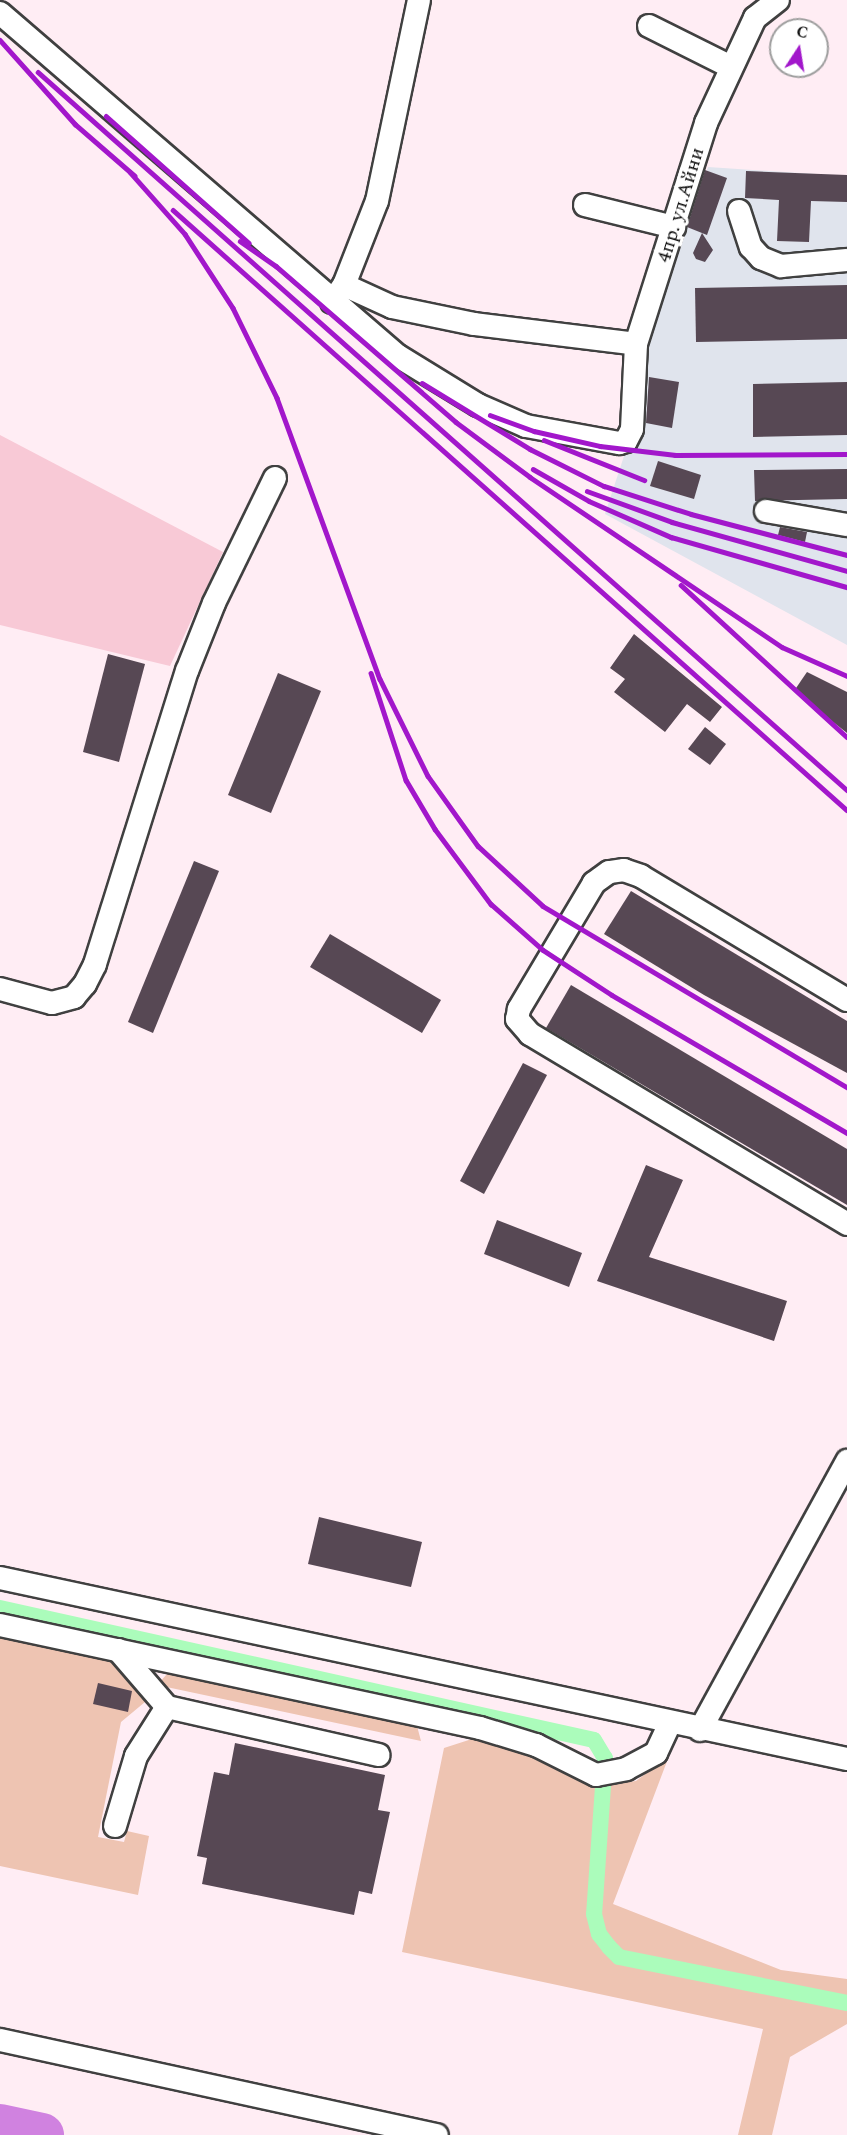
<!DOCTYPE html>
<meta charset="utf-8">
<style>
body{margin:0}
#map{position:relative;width:847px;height:2135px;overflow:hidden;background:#ffedf4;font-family:Spectral,serif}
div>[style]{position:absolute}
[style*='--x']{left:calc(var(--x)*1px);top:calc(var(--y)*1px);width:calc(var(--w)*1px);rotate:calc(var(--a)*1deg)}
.industrial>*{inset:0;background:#e0e4ed}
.farmland>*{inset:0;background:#f8c9d6}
.green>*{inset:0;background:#eec4b2}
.canal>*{height:16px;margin:-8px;padding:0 8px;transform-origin:8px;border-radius:8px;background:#abfcbb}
.taxiway>*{height:44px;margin:-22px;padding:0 22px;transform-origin:22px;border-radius:22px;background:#d082e0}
.building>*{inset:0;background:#574854}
.roads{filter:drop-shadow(2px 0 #404040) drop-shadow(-2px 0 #404040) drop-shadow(0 2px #404040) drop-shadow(0 -2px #404040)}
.minor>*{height:22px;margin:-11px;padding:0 11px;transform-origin:11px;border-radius:11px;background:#fff}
.rail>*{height:4.5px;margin:-2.25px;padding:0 2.25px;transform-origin:2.25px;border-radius:2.25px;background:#a217cb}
span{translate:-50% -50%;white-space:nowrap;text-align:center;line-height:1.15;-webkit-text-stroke:6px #fff;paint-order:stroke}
.street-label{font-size:20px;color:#0d0d0d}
.north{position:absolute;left:769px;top:18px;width:60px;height:60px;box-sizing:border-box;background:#fff;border:2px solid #9e9e9e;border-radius:50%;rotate:12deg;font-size:16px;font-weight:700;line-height:24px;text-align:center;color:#0d0d0d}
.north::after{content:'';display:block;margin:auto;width:21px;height:27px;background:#a217cb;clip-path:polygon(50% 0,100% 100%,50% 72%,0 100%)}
</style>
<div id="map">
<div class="industrial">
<div style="clip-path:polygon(708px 167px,847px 176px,847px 645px,605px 514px,625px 453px,647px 345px)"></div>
</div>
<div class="farmland">
<div style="clip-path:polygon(0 435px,223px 552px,170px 666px,0 625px)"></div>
</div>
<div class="green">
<div style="clip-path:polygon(0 1638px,111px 1661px,151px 1697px,121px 1722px,98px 1837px,124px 1842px,127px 1831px,149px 1836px,138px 1895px,0 1866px)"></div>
<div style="clip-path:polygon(168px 1673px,417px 1726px,421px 1741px,157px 1685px)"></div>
<div style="clip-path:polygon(475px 1738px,501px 1743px,609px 1784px,636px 1781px,669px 1756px,613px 1904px,781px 1970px,847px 1979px,847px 2024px,790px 2057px,772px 2135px,738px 2135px,763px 2029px,402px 1952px,444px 1748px)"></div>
</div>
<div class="canal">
<div style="--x:0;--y:1608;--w:608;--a:12.53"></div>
<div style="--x:594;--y:1740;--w:21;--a:59"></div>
<div style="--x:605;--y:1758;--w:156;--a:94"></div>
<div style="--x:594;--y:1914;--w:21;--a:76"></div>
<div style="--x:599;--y:1934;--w:16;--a:52"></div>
<div style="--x:609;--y:1947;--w:14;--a:45"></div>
<div style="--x:619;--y:1957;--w:233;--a:11.4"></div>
</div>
<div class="taxiway">
<div style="--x:0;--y:2126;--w:43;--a:12.1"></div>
</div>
<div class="building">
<div style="clip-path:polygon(705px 170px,727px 178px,707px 235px,702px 233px,713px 250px,705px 262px,696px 259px,693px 253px,702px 233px,687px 227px)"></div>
<div style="clip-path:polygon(746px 171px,847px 175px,847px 202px,811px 201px,809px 242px,777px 241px,779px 200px,745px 198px)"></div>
<div style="clip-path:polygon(847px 285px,847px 339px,696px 342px,695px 288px)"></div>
<div style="clip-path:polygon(649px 377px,679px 382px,672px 428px,646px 423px)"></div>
<div style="clip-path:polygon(847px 382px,847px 435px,753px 437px,753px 384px)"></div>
<div style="clip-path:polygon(658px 461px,701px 475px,694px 499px,650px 486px)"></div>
<div style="clip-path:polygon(847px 469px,847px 499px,755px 501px,754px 470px)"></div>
<div style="clip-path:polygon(780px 527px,807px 532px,805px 542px,778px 535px)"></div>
<div style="clip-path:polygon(634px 634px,722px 707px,710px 722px,687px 704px,665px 732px,614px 692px,625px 679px,610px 668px)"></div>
<div style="clip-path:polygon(108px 654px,145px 664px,119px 762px,83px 752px)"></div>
<div style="clip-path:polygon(807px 672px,847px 692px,847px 733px,794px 691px)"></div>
<div style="clip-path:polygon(278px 673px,321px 691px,271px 813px,228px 795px)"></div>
<div style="clip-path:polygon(705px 727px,726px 744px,710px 765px,688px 749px)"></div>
<div style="clip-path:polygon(194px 861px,219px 871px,153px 1033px,128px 1022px)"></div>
<div style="clip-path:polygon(631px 891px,847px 1021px,847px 1073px,704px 995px,604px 934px)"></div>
<div style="clip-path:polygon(330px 934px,441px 1000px,422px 1033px,310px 967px)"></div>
<div style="clip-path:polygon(571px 985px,847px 1149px,847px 1205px,546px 1028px)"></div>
<div style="clip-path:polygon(523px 1063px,547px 1075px,484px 1194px,460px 1181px)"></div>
<div style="clip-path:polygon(646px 1165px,683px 1180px,649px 1257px,787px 1301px,774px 1341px,597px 1281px)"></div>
<div style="clip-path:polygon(497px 1220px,582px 1253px,569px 1287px,484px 1254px)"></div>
<div style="clip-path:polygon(319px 1517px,422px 1542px,411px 1587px,308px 1564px)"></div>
<div style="clip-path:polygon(98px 1683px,132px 1691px,128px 1712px,93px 1704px)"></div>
<div style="clip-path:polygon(235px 1743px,385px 1775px,378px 1810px,390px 1812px,372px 1894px,359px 1891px,354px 1915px,202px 1884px,207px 1858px,197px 1856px,214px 1772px,229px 1775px)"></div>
</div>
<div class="roads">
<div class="minor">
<div style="--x:0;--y:13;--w:525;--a:40.76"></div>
<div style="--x:398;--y:356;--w:94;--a:31.5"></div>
<div style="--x:478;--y:405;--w:52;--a:23.6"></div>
<div style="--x:526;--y:426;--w:95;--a:10.4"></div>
<div style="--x:619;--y:443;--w:7;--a:-16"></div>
<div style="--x:626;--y:441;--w:13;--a:-63"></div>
<div style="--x:632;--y:429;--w:85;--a:-87.3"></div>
<div style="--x:636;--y:344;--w:232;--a:-72.4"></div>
<div style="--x:706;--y:123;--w:116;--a:-65"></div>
<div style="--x:755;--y:18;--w:29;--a:-38"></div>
<div style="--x:649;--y:26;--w:92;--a:26.6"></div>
<div style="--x:585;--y:205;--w:92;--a:13.9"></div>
<div style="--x:739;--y:211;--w:38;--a:72"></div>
<div style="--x:751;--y:247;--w:15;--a:48"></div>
<div style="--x:761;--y:258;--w:22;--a:22"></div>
<div style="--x:781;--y:266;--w:66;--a:-5.2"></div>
<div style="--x:344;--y:285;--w:53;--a:24.6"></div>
<div style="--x:392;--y:307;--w:84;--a:11.7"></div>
<div style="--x:474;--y:324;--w:163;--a:7"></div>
<div style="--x:332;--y:302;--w:21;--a:-55"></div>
<div style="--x:344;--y:285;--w:90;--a:-68.6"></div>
<div style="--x:377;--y:201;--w:205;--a:-78.2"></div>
<div style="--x:766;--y:511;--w:82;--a:9.8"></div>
<div style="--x:0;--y:989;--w:54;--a:15.1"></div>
<div style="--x:52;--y:1003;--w:23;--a:-15"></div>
<div style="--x:74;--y:997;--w:17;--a:-50"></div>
<div style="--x:85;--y:984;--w:22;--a:-63"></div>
<div style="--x:95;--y:964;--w:307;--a:-72.6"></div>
<div style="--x:187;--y:671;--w:73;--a:-68.3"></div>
<div style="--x:214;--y:603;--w:139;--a:-64"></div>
<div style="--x:847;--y:1000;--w:240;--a:-149"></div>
<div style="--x:641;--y:876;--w:18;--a:-161"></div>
<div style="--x:624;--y:870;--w:15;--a:172"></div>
<div style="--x:609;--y:872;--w:19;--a:144"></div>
<div style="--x:594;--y:883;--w:147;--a:120.8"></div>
<div style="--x:519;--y:1009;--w:10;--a:101"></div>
<div style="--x:517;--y:1019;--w:20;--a:49"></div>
<div style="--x:530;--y:1034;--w:370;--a:30.9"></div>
<div style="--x:0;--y:1578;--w:866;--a:12.06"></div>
<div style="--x:0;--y:1625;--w:491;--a:12.1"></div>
<div style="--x:480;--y:1728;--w:59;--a:16.9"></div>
<div style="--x:536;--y:1745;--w:67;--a:26.6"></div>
<div style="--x:596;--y:1775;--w:31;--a:-11"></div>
<div style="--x:626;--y:1769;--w:34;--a:-28"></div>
<div style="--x:656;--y:1753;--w:33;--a:-65"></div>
<div style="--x:118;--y:1650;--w:75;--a:49.3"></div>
<div style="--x:167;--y:1707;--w:217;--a:12.8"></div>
<div style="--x:700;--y:1730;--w:307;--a:-61.3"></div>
<div style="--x:115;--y:1826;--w:73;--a:-73.3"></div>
<div style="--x:136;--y:1756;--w:58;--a:-57.7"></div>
<div style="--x:0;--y:2040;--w:447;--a:12.3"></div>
</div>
</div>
<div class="rail">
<div style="--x:0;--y:40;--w:113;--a:48.2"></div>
<div style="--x:75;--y:124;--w:79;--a:40.9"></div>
<div style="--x:38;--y:72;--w:1082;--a:41.59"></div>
<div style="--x:106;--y:116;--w:191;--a:41.6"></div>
<div style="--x:130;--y:172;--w:83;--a:48.4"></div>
<div style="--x:185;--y:234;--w:88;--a:57"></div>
<div style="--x:233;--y:308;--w:100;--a:63.9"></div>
<div style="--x:277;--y:398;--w:299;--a:69.9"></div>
<div style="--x:380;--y:679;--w:108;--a:63.7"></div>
<div style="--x:428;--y:776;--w:86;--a:54.5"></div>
<div style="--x:478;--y:846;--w:88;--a:42.7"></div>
<div style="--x:543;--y:906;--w:354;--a:30.8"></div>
<div style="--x:173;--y:210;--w:902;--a:41.68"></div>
<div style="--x:240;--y:241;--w:44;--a:34.8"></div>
<div style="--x:276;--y:266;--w:238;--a:40.9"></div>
<div style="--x:456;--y:422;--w:92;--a:36.6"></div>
<div style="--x:530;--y:477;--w:304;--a:34"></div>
<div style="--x:782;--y:647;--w:71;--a:24"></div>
<div style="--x:422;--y:383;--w:127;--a:31.4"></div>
<div style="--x:530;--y:449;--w:83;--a:26.6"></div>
<div style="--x:604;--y:486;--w:91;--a:17.8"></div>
<div style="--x:691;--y:514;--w:161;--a:14.7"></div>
<div style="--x:490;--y:415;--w:47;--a:20"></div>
<div style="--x:534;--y:431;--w:68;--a:12.8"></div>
<div style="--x:600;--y:446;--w:76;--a:6.8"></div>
<div style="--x:675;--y:455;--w:172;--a:-0.3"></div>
<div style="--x:544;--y:440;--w:108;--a:21.8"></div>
<div style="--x:533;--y:469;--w:64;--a:29.7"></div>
<div style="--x:589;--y:501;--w:90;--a:23.7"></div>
<div style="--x:671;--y:537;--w:183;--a:15.9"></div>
<div style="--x:587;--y:491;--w:90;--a:20"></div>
<div style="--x:672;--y:522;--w:182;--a:15.6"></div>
<div style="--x:681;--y:585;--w:225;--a:42.5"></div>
<div style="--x:371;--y:673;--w:113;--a:71.9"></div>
<div style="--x:406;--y:780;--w:57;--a:59.4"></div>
<div style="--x:435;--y:829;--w:94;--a:53.3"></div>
<div style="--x:491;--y:904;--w:69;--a:41.5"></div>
<div style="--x:543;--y:950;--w:82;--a:33.1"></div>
<div style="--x:612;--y:995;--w:273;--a:30.4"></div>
</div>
<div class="street-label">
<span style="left:681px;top:205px;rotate:-73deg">4пр. ул.Айни</span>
</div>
<div class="north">С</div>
</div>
